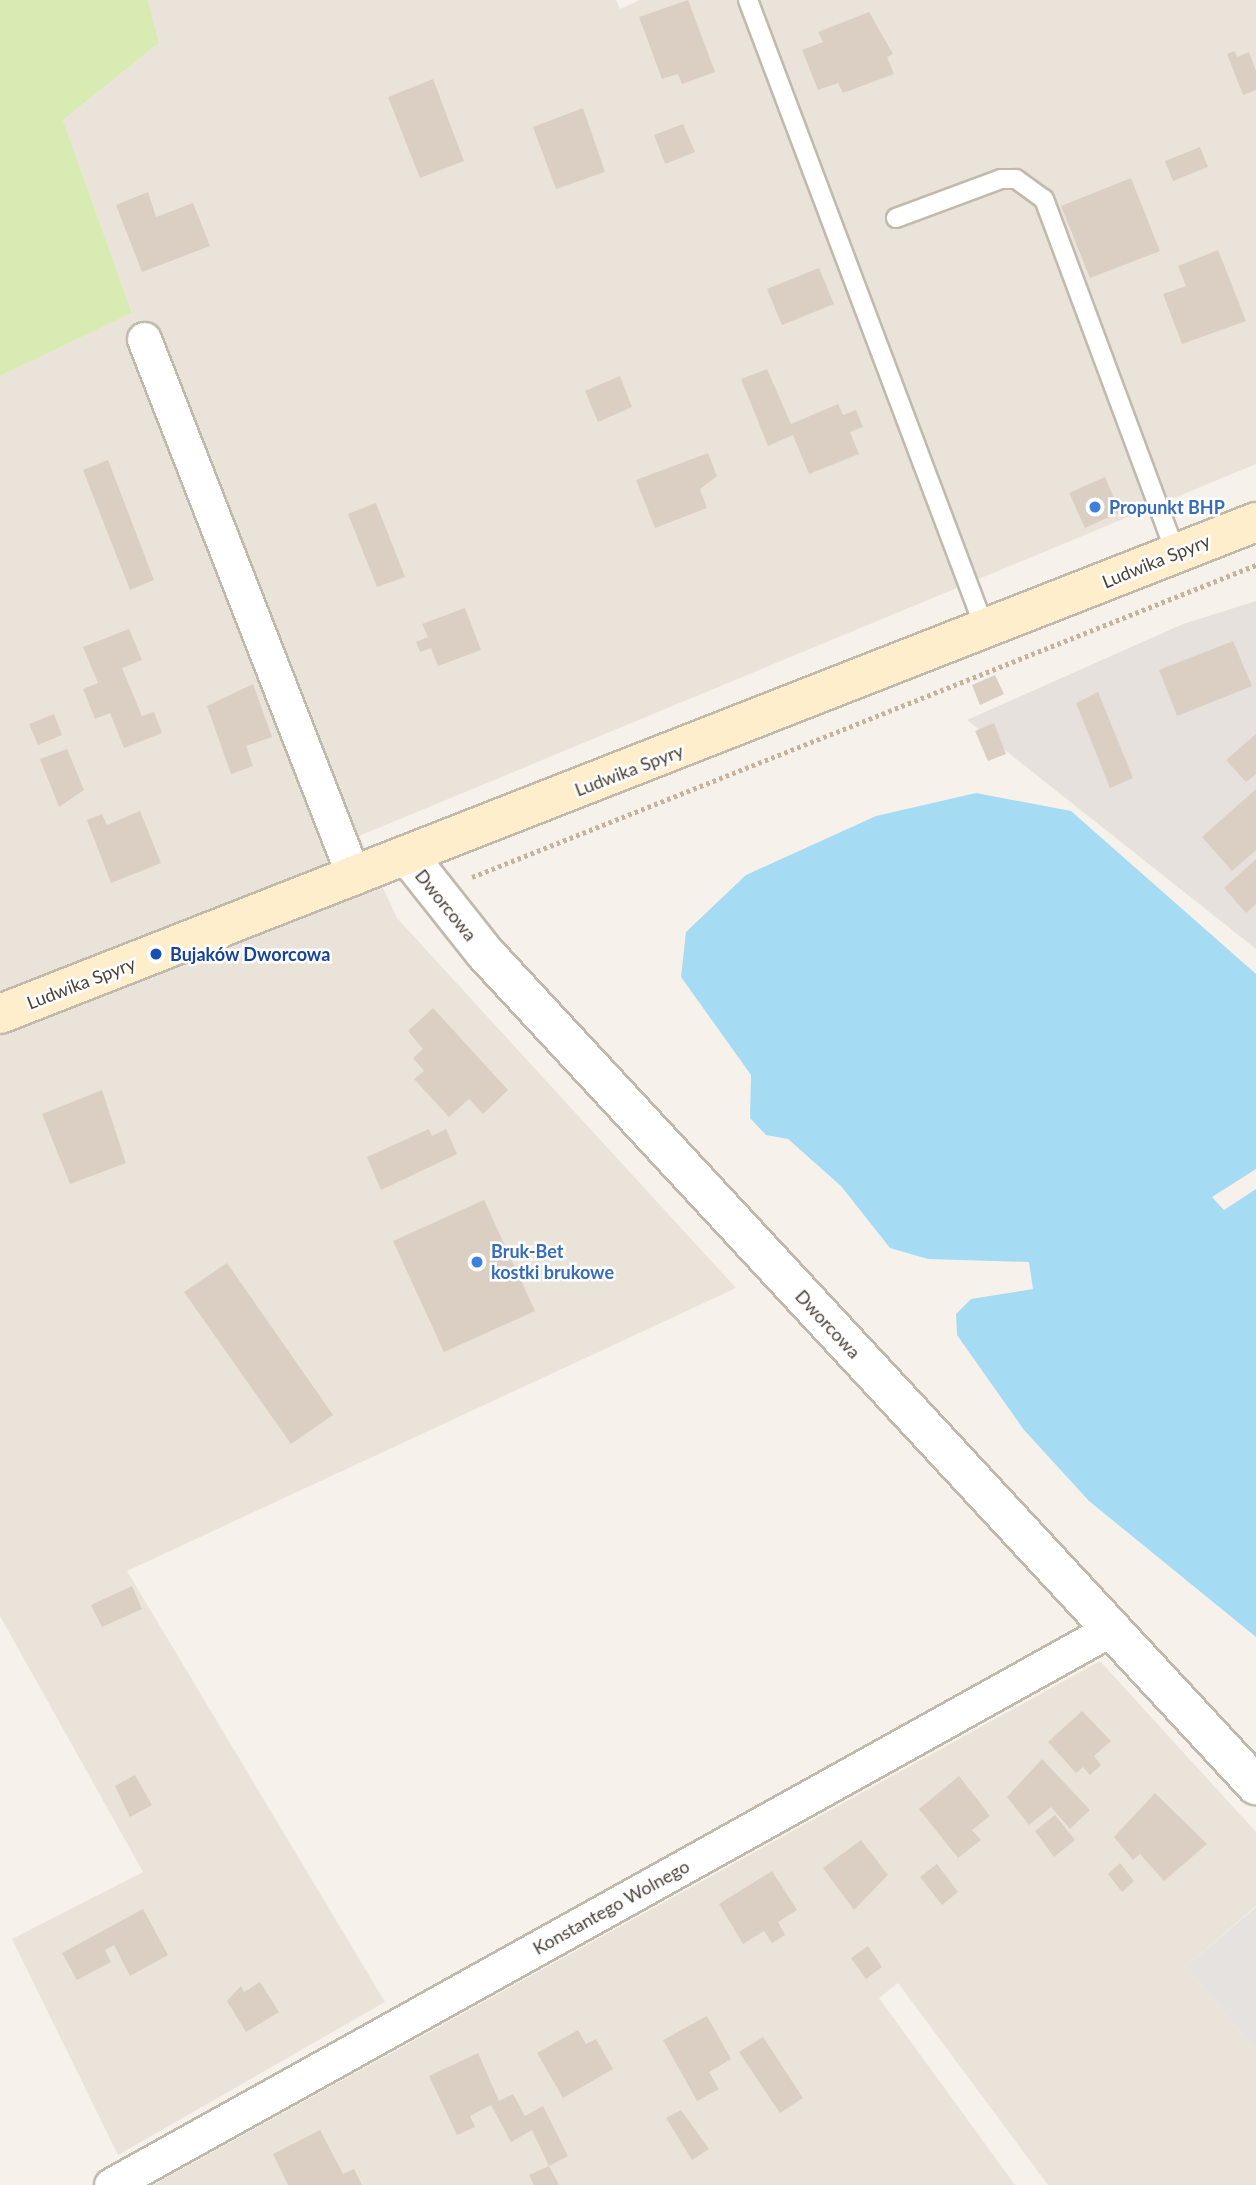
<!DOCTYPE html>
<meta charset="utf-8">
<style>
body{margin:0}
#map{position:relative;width:1256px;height:2185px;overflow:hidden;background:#f6f2eb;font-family:Lato,sans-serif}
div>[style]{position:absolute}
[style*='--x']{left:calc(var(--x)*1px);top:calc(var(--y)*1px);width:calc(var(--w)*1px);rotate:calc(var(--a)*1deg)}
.residential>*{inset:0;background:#eae3d9}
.industrial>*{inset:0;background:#e6e1dc}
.green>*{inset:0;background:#d7ebb3}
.parking>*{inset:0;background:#e5e2df}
.water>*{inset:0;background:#a6dbf4}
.building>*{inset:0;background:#dbcfc3}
.path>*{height:4.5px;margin-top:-2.25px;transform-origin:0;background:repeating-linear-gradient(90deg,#c5b39d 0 3.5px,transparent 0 7px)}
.roads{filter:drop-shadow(2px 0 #c2b9ad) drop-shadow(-2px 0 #c2b9ad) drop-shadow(0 2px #c2b9ad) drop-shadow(0 -2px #c2b9ad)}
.service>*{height:18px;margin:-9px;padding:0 9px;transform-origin:9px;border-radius:9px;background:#fff}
.minor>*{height:33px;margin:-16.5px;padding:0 16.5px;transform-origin:16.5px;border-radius:16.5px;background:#fff}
.tertiary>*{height:38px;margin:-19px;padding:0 19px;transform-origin:19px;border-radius:19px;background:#fff}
.secondary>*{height:38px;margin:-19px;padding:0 19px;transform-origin:19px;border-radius:19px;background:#fec}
.dots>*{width:19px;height:19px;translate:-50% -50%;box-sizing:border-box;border:4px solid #fff;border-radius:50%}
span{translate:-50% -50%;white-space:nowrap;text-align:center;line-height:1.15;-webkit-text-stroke:5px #fff;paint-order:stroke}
.shop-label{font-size:18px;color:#366cbe;font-weight:700}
.left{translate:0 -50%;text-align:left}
.street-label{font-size:18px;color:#4b4238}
.transit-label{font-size:18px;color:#164399;font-weight:700}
</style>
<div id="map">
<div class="residential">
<div style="clip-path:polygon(148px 0,616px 0,620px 9px,640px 0,1256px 0,1256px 464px,359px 836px,397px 918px,736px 1288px,127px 1571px,385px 2002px,118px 2155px,12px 1939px,143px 1872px,0 1616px,0 376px,132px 313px,63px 120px,159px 43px)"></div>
<div style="clip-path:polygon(1100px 1661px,1256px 1832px,1256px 1906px,1186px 1967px,1256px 2051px,1256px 2185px,1048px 2185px,898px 1983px,879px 1998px,1015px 2185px,153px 2185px)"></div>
</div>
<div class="industrial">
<div style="clip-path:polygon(1256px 601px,1256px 949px,967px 720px,1183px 624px)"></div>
</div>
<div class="green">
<div style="clip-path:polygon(0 0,148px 0,159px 43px,63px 120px,132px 313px,0 376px)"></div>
</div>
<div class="parking">
<div style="clip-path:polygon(1256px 1907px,1256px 2051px,1186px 1967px)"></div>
</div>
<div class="water">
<div style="clip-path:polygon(976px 793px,1071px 811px,1256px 974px,1256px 1169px,1212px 1197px,1224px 1210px,1256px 1189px,1256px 1637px,1089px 1501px,1024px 1430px,957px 1335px,956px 1314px,971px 1299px,1033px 1289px,1029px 1262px,928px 1259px,890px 1248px,841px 1186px,788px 1139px,766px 1135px,750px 1118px,751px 1075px,681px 977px,686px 932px,746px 875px,876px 816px)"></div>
</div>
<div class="building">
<div style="clip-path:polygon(688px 0,715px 72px,682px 84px,678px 74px,662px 79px,639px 17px)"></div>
<div style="clip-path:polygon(869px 12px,893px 54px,887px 57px,894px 74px,843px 93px,838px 83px,818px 90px,802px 50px,823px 42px,818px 32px)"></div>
<div style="clip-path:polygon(1235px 51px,1237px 57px,1249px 52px,1256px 71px,1256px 90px,1243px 95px,1227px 54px)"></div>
<div style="clip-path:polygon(433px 79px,464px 161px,420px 178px,388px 97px)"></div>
<div style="clip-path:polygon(583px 108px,605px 172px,556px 189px,533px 127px)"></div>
<div style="clip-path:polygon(683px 124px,695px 152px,665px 164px,654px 135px)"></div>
<div style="clip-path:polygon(1200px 147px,1208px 167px,1173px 181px,1165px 161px)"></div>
<div style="clip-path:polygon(1131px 178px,1160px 251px,1090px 278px,1061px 206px)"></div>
<div style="clip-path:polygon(148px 192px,156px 217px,193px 203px,210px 246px,142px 272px,116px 205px)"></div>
<div style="clip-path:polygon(1218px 250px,1246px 321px,1182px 344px,1163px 294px,1186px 286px,1178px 266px)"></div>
<div style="clip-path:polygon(819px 268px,834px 304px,782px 325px,767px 289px)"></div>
<div style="clip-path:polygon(767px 369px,791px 424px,838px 404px,843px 415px,856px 410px,863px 427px,850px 432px,859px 454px,809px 474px,793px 435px,768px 446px,741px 379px)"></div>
<div style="clip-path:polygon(620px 376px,632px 407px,598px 422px,585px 391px)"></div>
<div style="clip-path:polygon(708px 453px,717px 476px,700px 489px,707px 508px,655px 528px,636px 480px)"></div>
<div style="clip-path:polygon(108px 460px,154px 580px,130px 590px,83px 470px)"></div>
<div style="clip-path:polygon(1105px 477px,1120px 512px,1085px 528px,1069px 493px)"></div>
<div style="clip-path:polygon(376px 503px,405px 577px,377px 587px,348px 514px)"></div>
<div style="clip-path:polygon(465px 608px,481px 650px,438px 666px,431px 648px,420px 652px,416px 642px,428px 637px,422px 624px)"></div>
<div style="clip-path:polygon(129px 629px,142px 660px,122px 668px,142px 716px,154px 712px,162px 733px,124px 748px,110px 713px,95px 719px,83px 689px,98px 683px,83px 647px)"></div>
<div style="clip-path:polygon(1233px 641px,1252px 686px,1177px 716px,1159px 670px)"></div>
<div style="clip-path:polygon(995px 675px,1004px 694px,980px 705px,972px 685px)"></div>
<div style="clip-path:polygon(253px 684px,272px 737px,246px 746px,253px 766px,231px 774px,207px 706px)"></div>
<div style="clip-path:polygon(1098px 692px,1133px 778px,1110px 788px,1076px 703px)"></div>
<div style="clip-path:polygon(54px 714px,62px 735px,38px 745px,29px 724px)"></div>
<div style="clip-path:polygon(994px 723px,1006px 754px,988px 761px,975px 731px)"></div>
<div style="clip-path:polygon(1256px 734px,1256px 774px,1246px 782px,1226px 760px)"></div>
<div style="clip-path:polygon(67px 749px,84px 790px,59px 807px,40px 759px)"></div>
<div style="clip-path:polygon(1256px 789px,1256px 850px,1232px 871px,1202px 837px)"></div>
<div style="clip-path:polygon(140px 811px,161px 863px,111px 883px,87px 820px,102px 814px,107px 825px)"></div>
<div style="clip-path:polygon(1256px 859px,1256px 904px,1246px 913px,1224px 888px)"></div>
<div style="clip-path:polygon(433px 1008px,508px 1090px,483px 1114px,469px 1099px,449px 1117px,414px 1079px,424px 1071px,413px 1058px,423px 1049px,408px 1031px)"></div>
<div style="clip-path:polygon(102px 1090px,126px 1163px,70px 1184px,42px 1114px)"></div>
<div style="clip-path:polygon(429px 1129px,432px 1136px,446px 1129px,457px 1154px,381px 1190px,367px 1157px)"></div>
<div style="clip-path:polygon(484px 1200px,535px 1311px,444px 1352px,393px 1241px)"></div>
<div style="clip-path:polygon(227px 1263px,333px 1415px,291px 1444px,184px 1292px)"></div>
<div style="clip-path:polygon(132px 1586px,142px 1609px,102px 1627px,91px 1605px)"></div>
<div style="clip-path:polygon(1082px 1711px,1111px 1741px,1094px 1756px,1101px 1765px,1090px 1775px,1083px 1767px,1076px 1773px,1048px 1742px)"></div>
<div style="clip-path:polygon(1042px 1759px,1090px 1810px,1070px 1829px,1051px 1807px,1029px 1825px,1007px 1797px)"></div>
<div style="clip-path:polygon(135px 1775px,152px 1805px,130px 1817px,115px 1786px)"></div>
<div style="clip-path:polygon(959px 1776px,990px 1816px,972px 1830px,981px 1840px,958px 1858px,919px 1809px)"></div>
<div style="clip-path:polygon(1155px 1793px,1207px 1844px,1164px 1881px,1140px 1854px,1133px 1860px,1114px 1837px)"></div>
<div style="clip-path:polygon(1055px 1815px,1075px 1840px,1054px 1857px,1035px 1831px)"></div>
<div style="clip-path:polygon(861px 1840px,888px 1875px,854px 1910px,823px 1868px)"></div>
<div style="clip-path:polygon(1120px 1863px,1134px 1881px,1122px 1892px,1108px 1874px)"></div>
<div style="clip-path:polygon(937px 1864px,958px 1892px,942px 1905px,920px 1877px)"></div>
<div style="clip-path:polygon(772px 1871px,797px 1910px,778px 1922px,785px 1935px,772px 1943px,764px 1931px,743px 1944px,719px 1904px)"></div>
<div style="clip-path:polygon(143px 1909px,168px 1955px,130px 1976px,114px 1945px,105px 1950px,111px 1962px,77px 1980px,62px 1953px)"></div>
<div style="clip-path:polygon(868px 1946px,882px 1967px,866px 1979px,851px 1958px)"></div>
<div style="clip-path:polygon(260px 1982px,279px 2012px,246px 2032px,227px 2001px,241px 1986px,244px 1992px)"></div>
<div style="clip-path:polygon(707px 2016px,731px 2059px,709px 2072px,719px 2089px,697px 2101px,663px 2040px)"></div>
<div style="clip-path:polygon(578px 2030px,586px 2044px,596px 2039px,613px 2069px,563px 2098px,537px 2053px)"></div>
<div style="clip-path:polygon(763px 2037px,803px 2098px,780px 2113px,739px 2052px)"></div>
<div style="clip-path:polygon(478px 2053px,499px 2101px,513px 2094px,525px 2116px,543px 2106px,568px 2156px,549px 2166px,532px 2130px,511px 2142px,491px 2105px,470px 2116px,475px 2127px,457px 2135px,429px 2076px)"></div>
<div style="clip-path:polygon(681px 2110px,709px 2149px,692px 2160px,666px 2118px)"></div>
<div style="clip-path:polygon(320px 2130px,343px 2174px,354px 2169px,362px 2185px,288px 2185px,273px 2154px)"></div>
<div style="clip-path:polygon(549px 2166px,559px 2185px,534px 2185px,529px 2175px)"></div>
</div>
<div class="path">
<div style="--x:472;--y:877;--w:844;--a:-21.7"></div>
</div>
<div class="roads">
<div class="service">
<div style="--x:748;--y:0;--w:672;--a:69.35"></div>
<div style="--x:896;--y:218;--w:112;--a:-20.4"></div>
<div style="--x:1001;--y:179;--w:15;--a:0"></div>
<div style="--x:1016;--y:179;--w:34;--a:36"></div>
<div style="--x:1044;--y:199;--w:378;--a:69.6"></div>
</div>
<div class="minor">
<div style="--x:144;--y:339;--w:578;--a:68.68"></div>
<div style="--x:111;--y:2185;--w:1144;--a:-29.07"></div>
</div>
<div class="tertiary">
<div style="--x:408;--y:856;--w:122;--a:51.6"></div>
<div style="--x:484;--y:952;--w:1136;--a:47.18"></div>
</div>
<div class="secondary">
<div style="--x:0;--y:1014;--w:1349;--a:-21.39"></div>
</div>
</div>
<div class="dots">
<div style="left:1095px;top:507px;background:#3f7fe0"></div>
<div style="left:156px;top:954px;background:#1a4fb4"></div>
<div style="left:477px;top:1262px;background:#3f7fe0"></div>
</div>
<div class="shop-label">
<span class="left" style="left:1109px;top:507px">Propunkt BHP</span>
<span class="left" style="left:491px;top:1262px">Bruk-Bet<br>kostki brukowe</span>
</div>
<div class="street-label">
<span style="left:1156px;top:561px;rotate:-22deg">Ludwika Spyry</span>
<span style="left:629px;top:770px;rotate:-21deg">Ludwika Spyry</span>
<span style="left:446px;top:905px;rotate:51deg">Dworcowa</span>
<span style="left:81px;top:983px;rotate:-21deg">Ludwika Spyry</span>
<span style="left:828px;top:1324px;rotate:47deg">Dworcowa</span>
<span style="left:611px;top:1907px;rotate:-29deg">Konstantego Wolnego</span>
</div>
<div class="transit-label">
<span class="left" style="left:170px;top:954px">Bujaków Dworcowa</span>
</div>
</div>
